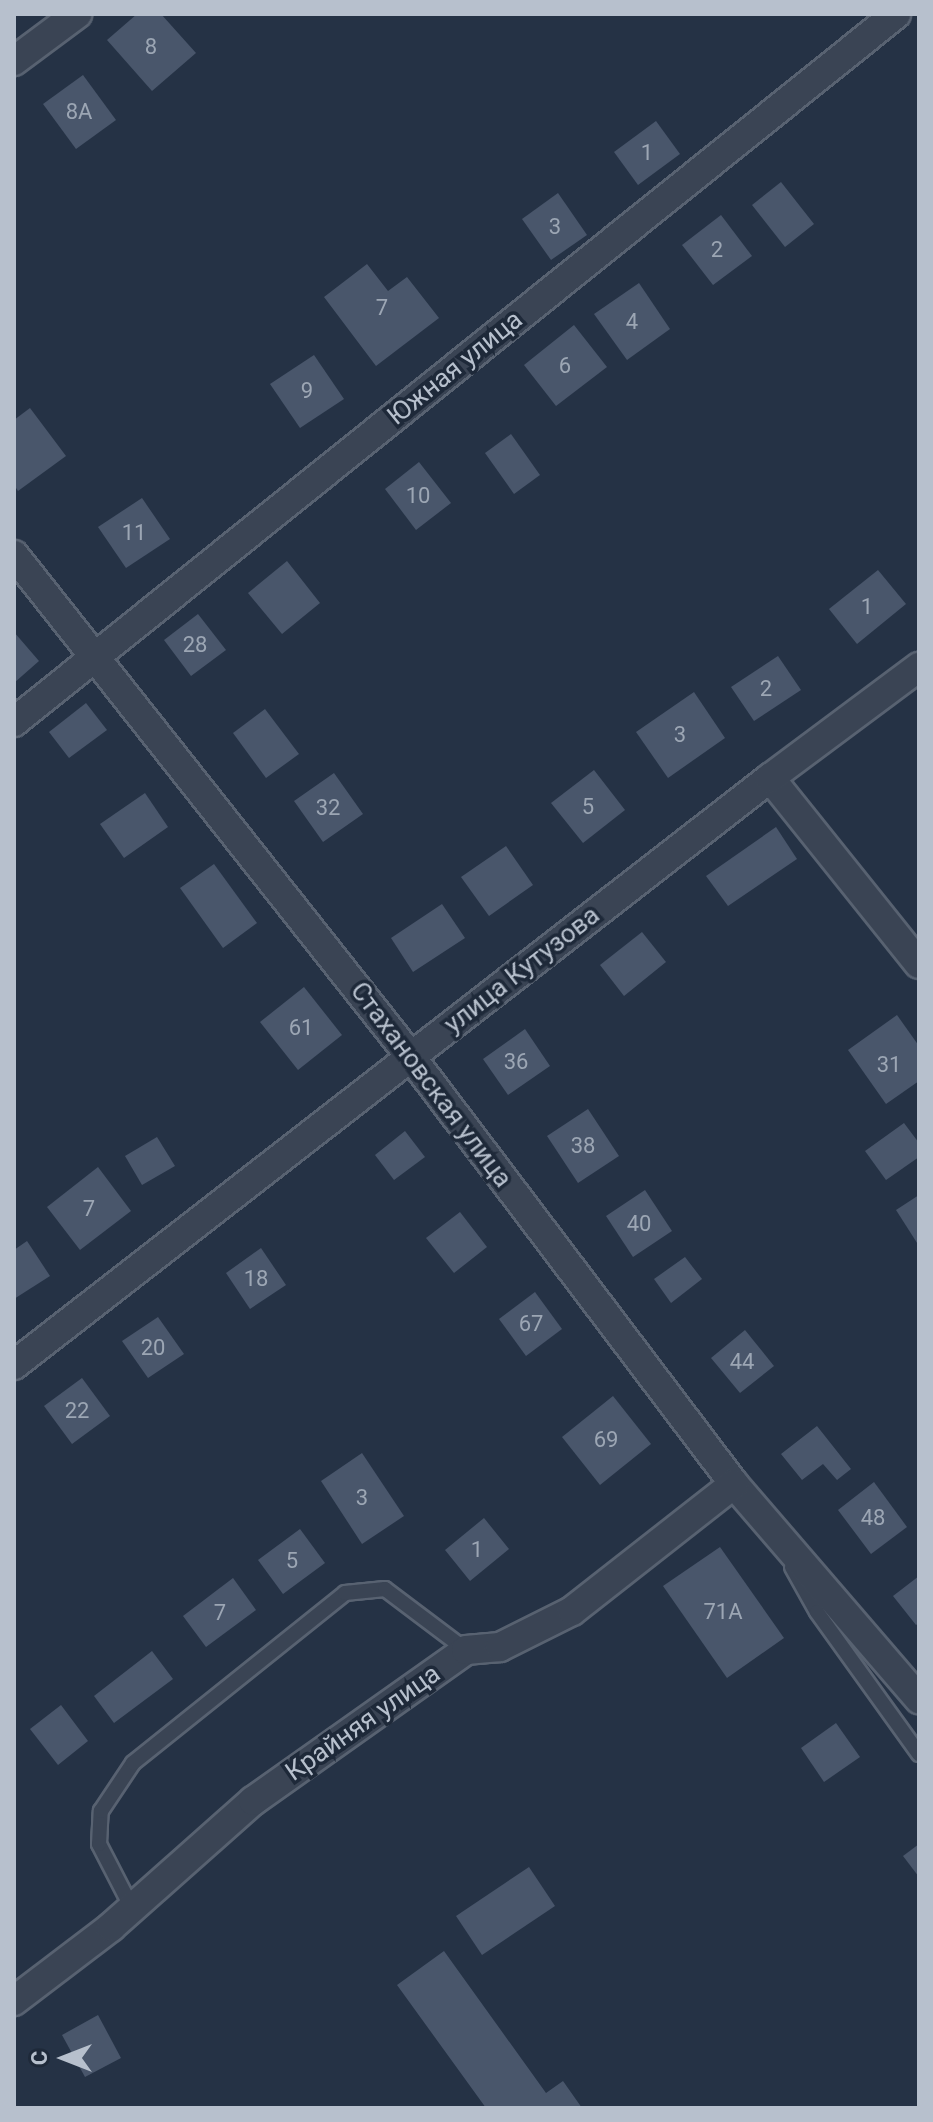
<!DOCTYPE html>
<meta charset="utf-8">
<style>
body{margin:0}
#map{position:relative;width:933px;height:2122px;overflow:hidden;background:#253245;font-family:Roboto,sans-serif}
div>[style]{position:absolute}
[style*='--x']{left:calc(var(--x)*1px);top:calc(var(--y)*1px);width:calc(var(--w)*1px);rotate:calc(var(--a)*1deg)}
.building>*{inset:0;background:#49566b}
.roads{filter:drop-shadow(2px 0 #586271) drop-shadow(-2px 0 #586271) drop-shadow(0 2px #586271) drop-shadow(0 -2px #586271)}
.service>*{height:14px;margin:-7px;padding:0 7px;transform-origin:7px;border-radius:7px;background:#3a4454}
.minor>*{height:28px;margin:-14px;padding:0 14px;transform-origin:14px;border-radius:14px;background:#3a4454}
span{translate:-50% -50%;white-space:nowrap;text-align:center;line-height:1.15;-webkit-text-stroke:7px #1e2939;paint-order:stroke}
.number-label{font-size:22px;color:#9ca6b4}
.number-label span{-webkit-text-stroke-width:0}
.street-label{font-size:26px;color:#b7c0cd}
.frame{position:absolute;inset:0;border:16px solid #b7c0cd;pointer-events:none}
.north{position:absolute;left:24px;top:2018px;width:80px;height:80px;-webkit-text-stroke:6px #1e2939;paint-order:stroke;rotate:270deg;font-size:22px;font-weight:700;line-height:32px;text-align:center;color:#b7c0cd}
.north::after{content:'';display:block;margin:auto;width:28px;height:36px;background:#b7c0cd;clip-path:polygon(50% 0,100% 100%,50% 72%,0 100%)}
</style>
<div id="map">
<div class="building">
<div style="clip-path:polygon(137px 14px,161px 14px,196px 53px,152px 91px,107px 40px)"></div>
<div style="clip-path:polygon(83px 75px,116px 120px,76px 149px,43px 104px)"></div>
<div style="clip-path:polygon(656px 121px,680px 154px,638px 185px,614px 152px)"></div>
<div style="clip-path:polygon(781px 182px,814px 224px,785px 247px,752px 205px)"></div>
<div style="clip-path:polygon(558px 193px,587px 235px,551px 260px,522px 219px)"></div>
<div style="clip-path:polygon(721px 215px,752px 256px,713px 285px,682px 245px)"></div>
<div style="clip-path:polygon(367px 264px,388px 291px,407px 277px,439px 318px,376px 366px,324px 297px)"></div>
<div style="clip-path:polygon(639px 283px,670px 329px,627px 360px,594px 314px)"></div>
<div style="clip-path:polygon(574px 325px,607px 367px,556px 406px,524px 365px)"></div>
<div style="clip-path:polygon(314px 355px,344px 399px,300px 428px,270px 384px)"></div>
<div style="clip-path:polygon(30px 408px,66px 456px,18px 491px,14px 485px,14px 420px)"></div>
<div style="clip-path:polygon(511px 434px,540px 475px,514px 494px,485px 453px)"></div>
<div style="clip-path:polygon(419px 462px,451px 503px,416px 530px,385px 489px)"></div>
<div style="clip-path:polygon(142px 498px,170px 539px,126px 568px,98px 527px)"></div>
<div style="clip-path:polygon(287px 561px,320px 603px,282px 634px,248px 593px)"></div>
<div style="clip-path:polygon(878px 570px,906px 604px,857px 644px,829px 609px)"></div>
<div style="clip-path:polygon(198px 614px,226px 650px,191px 676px,164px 640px)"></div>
<div style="clip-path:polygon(14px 632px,39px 661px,14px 683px)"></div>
<div style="clip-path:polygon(778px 656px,801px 690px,754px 721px,731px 687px)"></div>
<div style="clip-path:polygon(694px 692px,725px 738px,668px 778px,636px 732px)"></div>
<div style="clip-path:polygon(86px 703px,107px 730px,69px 758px,49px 732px)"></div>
<div style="clip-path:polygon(265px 709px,299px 754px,266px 778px,233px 733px)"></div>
<div style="clip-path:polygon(594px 770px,625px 810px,583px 843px,551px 803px)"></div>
<div style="clip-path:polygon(334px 773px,363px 814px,323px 842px,294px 801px)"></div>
<div style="clip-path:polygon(145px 793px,168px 827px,124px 858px,100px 824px)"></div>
<div style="clip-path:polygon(776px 827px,797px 859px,728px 906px,706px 876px)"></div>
<div style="clip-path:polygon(506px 846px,533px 885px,489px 916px,461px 877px)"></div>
<div style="clip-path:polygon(214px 864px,257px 923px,223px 948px,180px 888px)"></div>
<div style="clip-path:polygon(442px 904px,465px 938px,413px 972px,391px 938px)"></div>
<div style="clip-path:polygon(642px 932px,666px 962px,624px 996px,600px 965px)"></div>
<div style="clip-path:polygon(304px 987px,342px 1035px,298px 1070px,260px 1022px)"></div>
<div style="clip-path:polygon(897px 1015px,919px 1046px,919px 1081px,886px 1104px,848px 1050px)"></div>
<div style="clip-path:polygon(525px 1029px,550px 1066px,508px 1095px,483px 1059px)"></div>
<div style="clip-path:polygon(588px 1109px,619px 1156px,578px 1183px,547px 1136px)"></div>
<div style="clip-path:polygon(904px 1123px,919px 1143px,919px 1157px,886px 1180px,865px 1151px)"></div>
<div style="clip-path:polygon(405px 1131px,425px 1157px,394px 1180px,375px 1155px)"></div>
<div style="clip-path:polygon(157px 1137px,175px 1166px,142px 1185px,125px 1156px)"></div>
<div style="clip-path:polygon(98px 1167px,131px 1211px,80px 1250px,47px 1207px)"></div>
<div style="clip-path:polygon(645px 1190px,672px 1231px,633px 1257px,606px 1216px)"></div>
<div style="clip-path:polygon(919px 1195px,919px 1246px,896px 1210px)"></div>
<div style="clip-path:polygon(460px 1212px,487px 1247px,454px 1273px,426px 1238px)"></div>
<div style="clip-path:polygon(27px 1241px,50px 1276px,14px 1299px,14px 1250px)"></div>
<div style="clip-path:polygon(261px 1248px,286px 1285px,250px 1309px,226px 1273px)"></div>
<div style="clip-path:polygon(685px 1257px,702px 1279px,671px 1303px,654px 1279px)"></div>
<div style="clip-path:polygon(535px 1292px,562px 1329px,526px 1356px,499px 1319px)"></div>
<div style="clip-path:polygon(158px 1317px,184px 1354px,148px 1378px,122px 1341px)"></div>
<div style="clip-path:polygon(745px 1330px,774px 1366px,740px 1393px,711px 1358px)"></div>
<div style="clip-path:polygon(82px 1378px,110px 1416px,72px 1444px,44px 1406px)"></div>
<div style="clip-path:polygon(613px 1396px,651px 1444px,600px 1485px,562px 1437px)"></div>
<div style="clip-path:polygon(817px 1426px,851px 1469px,837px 1480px,823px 1464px,802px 1480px,781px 1454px)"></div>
<div style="clip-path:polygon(362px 1453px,404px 1516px,362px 1544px,321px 1481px)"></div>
<div style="clip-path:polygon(874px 1482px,907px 1527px,871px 1554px,838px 1510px)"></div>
<div style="clip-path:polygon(484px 1518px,509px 1549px,470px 1581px,445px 1550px)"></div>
<div style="clip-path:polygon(300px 1529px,325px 1563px,283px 1594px,258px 1560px)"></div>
<div style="clip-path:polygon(720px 1547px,784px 1638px,727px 1678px,663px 1586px)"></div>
<div style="clip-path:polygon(919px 1576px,919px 1623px,916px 1625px,893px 1596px)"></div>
<div style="clip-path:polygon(233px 1578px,256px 1610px,206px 1647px,183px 1616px)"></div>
<div style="clip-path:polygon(152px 1651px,173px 1679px,114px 1723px,94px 1696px)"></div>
<div style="clip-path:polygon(61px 1705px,88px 1741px,58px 1765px,30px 1729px)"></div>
<div style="clip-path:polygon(836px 1723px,860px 1757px,824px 1782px,801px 1748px)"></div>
<div style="clip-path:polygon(919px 1844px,919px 1877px,903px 1856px)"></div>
<div style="clip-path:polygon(529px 1867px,555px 1906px,482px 1955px,456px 1916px)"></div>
<div style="clip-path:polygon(444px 1951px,546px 2093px,563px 2081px,582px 2108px,486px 2108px,397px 1985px)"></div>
<div style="clip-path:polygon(98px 2015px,121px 2058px,85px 2077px,62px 2035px)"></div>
</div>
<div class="roads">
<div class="service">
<div style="--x:792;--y:1567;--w:51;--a:60.9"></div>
<div style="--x:817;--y:1612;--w:175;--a:54.3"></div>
<div style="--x:132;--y:1908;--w:72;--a:-117.3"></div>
<div style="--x:99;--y:1844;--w:33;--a:-87"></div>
<div style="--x:101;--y:1811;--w:58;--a:-56.3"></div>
<div style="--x:133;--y:1763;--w:272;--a:-38.7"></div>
<div style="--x:345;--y:1593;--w:40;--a:-5.7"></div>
<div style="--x:385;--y:1589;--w:101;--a:37"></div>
</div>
<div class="minor">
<div style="--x:14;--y:61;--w:79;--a:-36.7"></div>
<div style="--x:14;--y:555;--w:640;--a:51.66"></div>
<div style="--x:411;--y:1057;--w:535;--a:52.89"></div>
<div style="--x:734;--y:1484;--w:284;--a:49.3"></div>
<div style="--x:14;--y:722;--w:1131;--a:-38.75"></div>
<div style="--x:770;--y:778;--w:238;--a:51.3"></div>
<div style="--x:14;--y:1365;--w:957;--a:-37.83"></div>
<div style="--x:770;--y:778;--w:186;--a:-36.7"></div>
<div style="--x:14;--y:2001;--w:122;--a:-37.3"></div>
<div style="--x:111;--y:1927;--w:190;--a:-41.6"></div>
<div style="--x:253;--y:1801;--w:261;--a:-35.3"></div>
<div style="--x:466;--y:1650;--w:34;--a:-5"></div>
<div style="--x:500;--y:1647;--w:80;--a:-26.6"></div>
<div style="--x:572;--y:1611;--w:206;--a:-38.1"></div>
</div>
</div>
<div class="number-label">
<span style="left:151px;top:47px">8</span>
<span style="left:79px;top:112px">8А</span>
<span style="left:647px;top:153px">1</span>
<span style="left:555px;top:227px">3</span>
<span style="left:717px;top:250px">2</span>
<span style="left:382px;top:308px">7</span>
<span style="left:632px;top:322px">4</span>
<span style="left:565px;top:366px">6</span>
<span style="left:307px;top:391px">9</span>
<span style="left:418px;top:496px">10</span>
<span style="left:134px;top:533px">11</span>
<span style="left:867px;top:607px">1</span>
<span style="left:195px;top:645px">28</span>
<span style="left:766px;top:689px">2</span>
<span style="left:680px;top:735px">3</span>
<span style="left:588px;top:807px">5</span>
<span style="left:328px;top:808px">32</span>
<span style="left:301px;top:1028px">61</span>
<span style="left:516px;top:1062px">36</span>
<span style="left:889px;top:1065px">31</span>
<span style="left:583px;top:1146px">38</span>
<span style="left:89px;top:1209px">7</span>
<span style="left:639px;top:1224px">40</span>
<span style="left:256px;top:1279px">18</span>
<span style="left:531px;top:1324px">67</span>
<span style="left:153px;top:1348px">20</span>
<span style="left:742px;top:1362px">44</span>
<span style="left:77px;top:1411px">22</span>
<span style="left:606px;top:1440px">69</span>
<span style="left:362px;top:1498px">3</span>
<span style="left:873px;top:1518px">48</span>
<span style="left:477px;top:1550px">1</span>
<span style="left:292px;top:1561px">5</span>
<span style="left:723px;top:1612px">71А</span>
<span style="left:220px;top:1613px">7</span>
</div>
<div class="street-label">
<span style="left:455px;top:368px;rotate:-39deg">Южная улица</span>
<span style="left:522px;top:970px;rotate:-38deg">улица Кутузова</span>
<span style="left:431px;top:1085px;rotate:53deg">Стахановская улица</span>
<span style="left:363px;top:1723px;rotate:-35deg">Крайняя улица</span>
</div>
<div class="frame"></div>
<div class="north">С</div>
</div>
